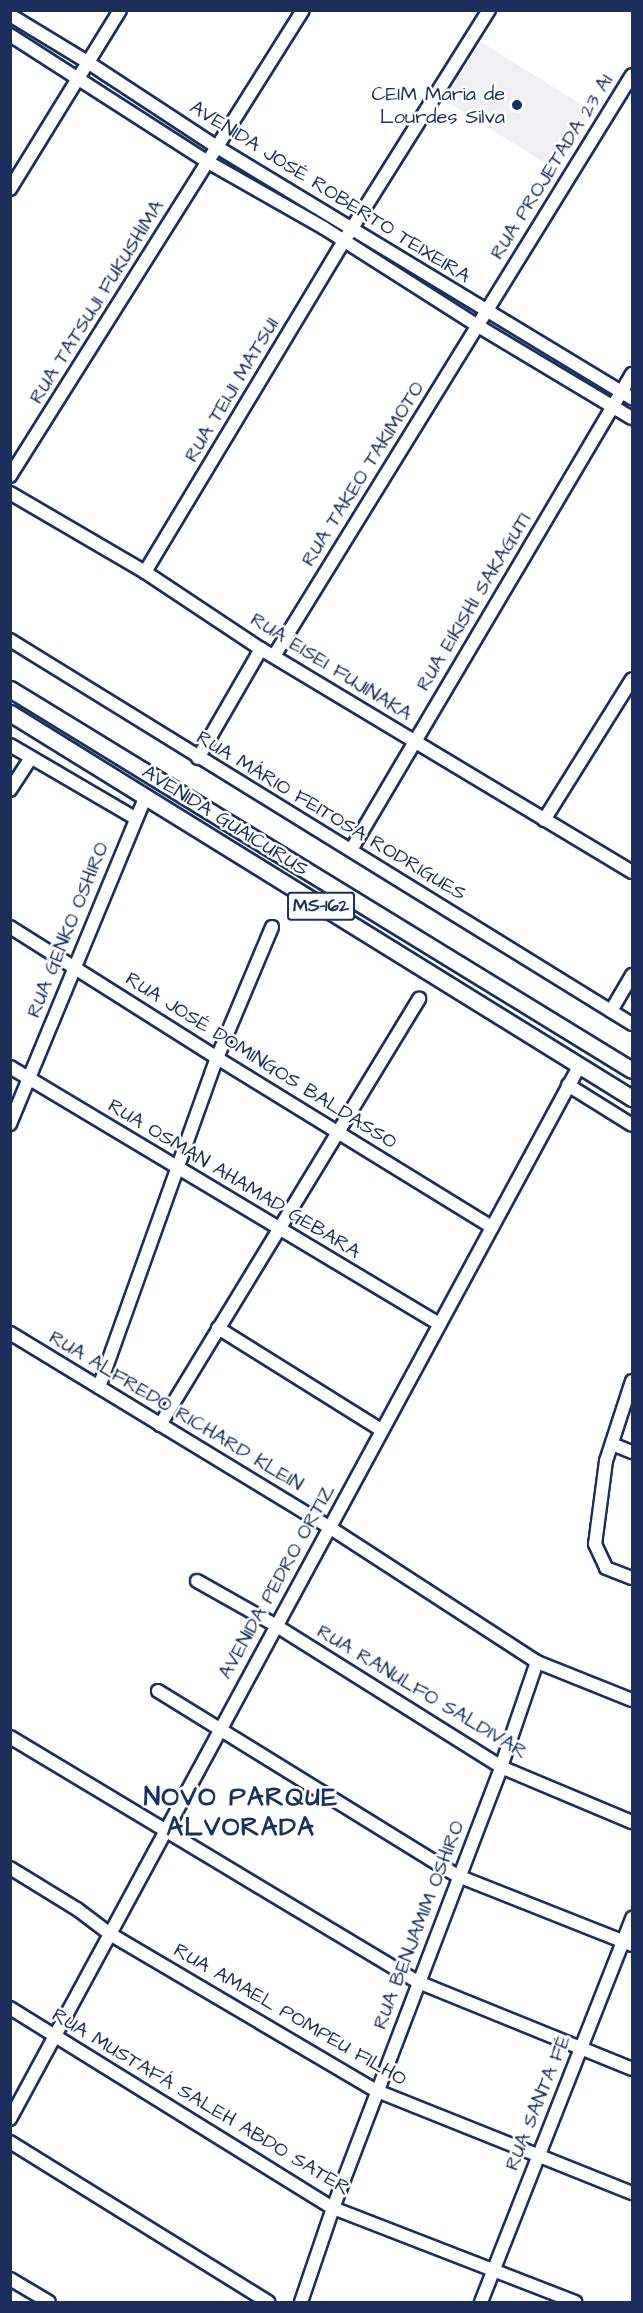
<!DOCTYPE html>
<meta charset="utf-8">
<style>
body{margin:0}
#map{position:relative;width:643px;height:2313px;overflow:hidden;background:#fff;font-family:"Architects Daughter",sans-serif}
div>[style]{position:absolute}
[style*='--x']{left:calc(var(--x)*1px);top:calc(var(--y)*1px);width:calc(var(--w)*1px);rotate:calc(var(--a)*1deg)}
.built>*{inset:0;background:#eff0f4}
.roads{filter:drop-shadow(2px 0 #1b2f5e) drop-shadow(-2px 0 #1b2f5e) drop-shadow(0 2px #1b2f5e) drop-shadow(0 -2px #1b2f5e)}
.minor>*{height:12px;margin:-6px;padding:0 6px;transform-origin:6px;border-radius:6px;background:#fff}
.major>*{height:15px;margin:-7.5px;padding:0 7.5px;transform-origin:7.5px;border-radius:7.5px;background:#fff}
.dots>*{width:16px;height:16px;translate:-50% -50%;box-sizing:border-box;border:3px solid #fff;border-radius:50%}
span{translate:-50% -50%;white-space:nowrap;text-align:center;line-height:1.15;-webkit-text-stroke:5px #fff;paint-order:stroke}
.shield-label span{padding:2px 4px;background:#fff;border:2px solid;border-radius:4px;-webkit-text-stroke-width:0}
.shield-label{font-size:18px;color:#1b2f5e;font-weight:700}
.poi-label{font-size:20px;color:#1b2f5e}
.right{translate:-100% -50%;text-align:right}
.street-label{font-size:20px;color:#1b2f5e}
.district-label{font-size:26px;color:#1b2f5e;font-weight:700;letter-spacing:1.5px}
.frame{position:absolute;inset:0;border:12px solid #1b2f5e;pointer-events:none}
</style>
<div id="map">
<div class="built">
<div style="clip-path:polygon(481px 42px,590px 110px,553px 168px,444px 100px)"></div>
</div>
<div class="roads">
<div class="minor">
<div style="--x:10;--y:15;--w:92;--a:31.3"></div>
<div style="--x:89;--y:63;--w:153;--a:33.3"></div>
<div style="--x:217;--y:147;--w:485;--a:31.2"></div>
<div style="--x:10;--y:35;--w:235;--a:32.7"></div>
<div style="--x:208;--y:162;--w:133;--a:29.6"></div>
<div style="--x:324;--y:228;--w:183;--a:32.5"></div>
<div style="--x:478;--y:326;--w:179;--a:30.9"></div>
<div style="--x:10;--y:189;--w:210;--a:-58.4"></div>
<div style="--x:10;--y:476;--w:550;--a:-57.84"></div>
<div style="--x:10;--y:493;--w:156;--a:30.3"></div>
<div style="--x:145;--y:572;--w:139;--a:33.6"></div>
<div style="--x:261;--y:649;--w:433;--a:31"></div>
<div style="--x:145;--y:572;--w:386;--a:-59"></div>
<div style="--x:344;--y:241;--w:273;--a:-57.9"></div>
<div style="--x:10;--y:640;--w:731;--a:31.69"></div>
<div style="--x:274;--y:656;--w:682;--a:-58.36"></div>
<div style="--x:10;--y:745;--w:145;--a:30.3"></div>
<div style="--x:198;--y:758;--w:126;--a:-60"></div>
<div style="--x:10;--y:790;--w:38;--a:-57"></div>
<div style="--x:544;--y:820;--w:166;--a:-58"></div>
<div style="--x:351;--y:850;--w:553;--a:-59.45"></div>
<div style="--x:10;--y:927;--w:245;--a:32.3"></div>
<div style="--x:217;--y:1058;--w:323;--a:31.6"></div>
<div style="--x:611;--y:1011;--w:42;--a:-59.7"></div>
<div style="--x:10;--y:1067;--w:500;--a:30.92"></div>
<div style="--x:568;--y:1085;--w:75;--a:32"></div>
<div style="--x:10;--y:1124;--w:355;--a:-67.5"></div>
<div style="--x:218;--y:1328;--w:192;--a:32"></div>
<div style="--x:10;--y:1333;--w:373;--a:31.3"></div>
<div style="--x:329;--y:1527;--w:248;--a:33"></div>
<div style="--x:537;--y:1662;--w:102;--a:21.8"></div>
<div style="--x:632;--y:1381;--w:84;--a:108"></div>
<div style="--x:606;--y:1461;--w:84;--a:97.5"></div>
<div style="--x:595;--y:1544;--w:26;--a:65"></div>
<div style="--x:606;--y:1568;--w:28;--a:21"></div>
<div style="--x:99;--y:1387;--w:350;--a:-70.3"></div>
<div style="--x:217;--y:1058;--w:142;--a:-67.2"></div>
<div style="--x:160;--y:1425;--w:499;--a:-58.7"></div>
<div style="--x:612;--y:1444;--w:22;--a:22"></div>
<div style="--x:197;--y:1581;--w:90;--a:29.4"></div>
<div style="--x:275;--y:1625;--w:267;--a:32.1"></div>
<div style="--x:501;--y:1767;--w:142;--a:22.8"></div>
<div style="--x:158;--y:1691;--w:352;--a:31.7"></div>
<div style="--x:458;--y:1876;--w:187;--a:21.6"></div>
<div style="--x:10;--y:1737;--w:476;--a:31"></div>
<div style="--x:418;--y:1982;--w:231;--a:22.1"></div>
<div style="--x:10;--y:1868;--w:79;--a:31.5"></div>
<div style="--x:77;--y:1909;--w:41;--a:37.1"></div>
<div style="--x:110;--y:1934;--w:310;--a:30.5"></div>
<div style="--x:377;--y:2091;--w:275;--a:21.8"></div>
<div style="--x:10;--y:2008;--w:380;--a:31.8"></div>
<div style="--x:333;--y:2208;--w:260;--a:21.2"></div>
<div style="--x:10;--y:2119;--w:1198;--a:-61.6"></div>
<div style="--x:10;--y:2142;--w:304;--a:31.8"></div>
<div style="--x:10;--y:2279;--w:45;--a:30.5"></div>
<div style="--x:301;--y:2302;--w:99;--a:-71.2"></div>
<div style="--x:333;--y:2208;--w:472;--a:-69.1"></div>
<div style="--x:501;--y:1767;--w:111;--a:-71.1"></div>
<div style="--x:481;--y:2302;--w:413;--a:-68.5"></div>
</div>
<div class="major">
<div style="--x:10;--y:689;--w:729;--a:31.49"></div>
<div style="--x:10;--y:713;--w:732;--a:31.76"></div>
</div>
</div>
<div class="dots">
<div style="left:517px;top:105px;background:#1b2f5e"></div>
</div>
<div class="shield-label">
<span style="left:321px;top:906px">MS-162</span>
</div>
<div class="poi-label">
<span class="right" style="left:505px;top:106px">CEIM Maria de<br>Lourdes Silva</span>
</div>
<div class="street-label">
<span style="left:552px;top:167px;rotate:-58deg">RUA PROJETADA 23 AI</span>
<span style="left:330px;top:192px;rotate:32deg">AVENIDA JOSÉ ROBERTO TEIXEIRA</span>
<span style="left:97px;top:302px;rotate:-58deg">RUA TATSUJI FUKUSHIMA</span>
<span style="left:232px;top:390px;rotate:-59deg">RUA TEIJI MATSUI</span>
<span style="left:363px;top:474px;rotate:-58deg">RUA TAKEO TAKIMOTO</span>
<span style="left:474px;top:602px;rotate:-59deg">RUA EIKISHI SAKAGUTI</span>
<span style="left:331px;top:667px;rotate:32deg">RUA EISEI FUJINAKA</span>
<span style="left:331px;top:816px;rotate:31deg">RUA MÁRIO FEITOSA RODRIGUES</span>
<span style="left:225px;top:821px;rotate:32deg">AVENIDA GUAICURUS</span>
<span style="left:68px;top:930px;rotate:-68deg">RUA GENKO OSHIRO</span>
<span style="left:261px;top:1061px;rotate:32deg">RUA JOSÉ DOMINGOS BALDASSO</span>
<span style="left:234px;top:1179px;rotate:31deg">RUA OSMAN AHAMAD GEBARA</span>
<span style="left:176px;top:1411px;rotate:31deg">RUA ALFREDO RICHARD KLEIN</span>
<span style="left:277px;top:1582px;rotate:-61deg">AVENIDA PEDRO ORTIZ</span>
<span style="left:422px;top:1692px;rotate:31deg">RUA RANULFO SALDIVAR</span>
<span style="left:419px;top:1925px;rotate:-69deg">RUA BENJAMIM OSHIRO</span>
<span style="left:290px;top:2015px;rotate:30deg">RUA AMAEL POMPEU FILHO</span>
<span style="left:201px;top:2102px;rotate:31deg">RUA MUSTAFÁ SALEH ABDO SATER</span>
<span style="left:538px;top:2103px;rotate:-68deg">RUA SANTA FÉ</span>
</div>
<div class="district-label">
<span style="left:241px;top:1813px">NOVO PARQUE<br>ALVORADA</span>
</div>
<div class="frame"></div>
</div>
